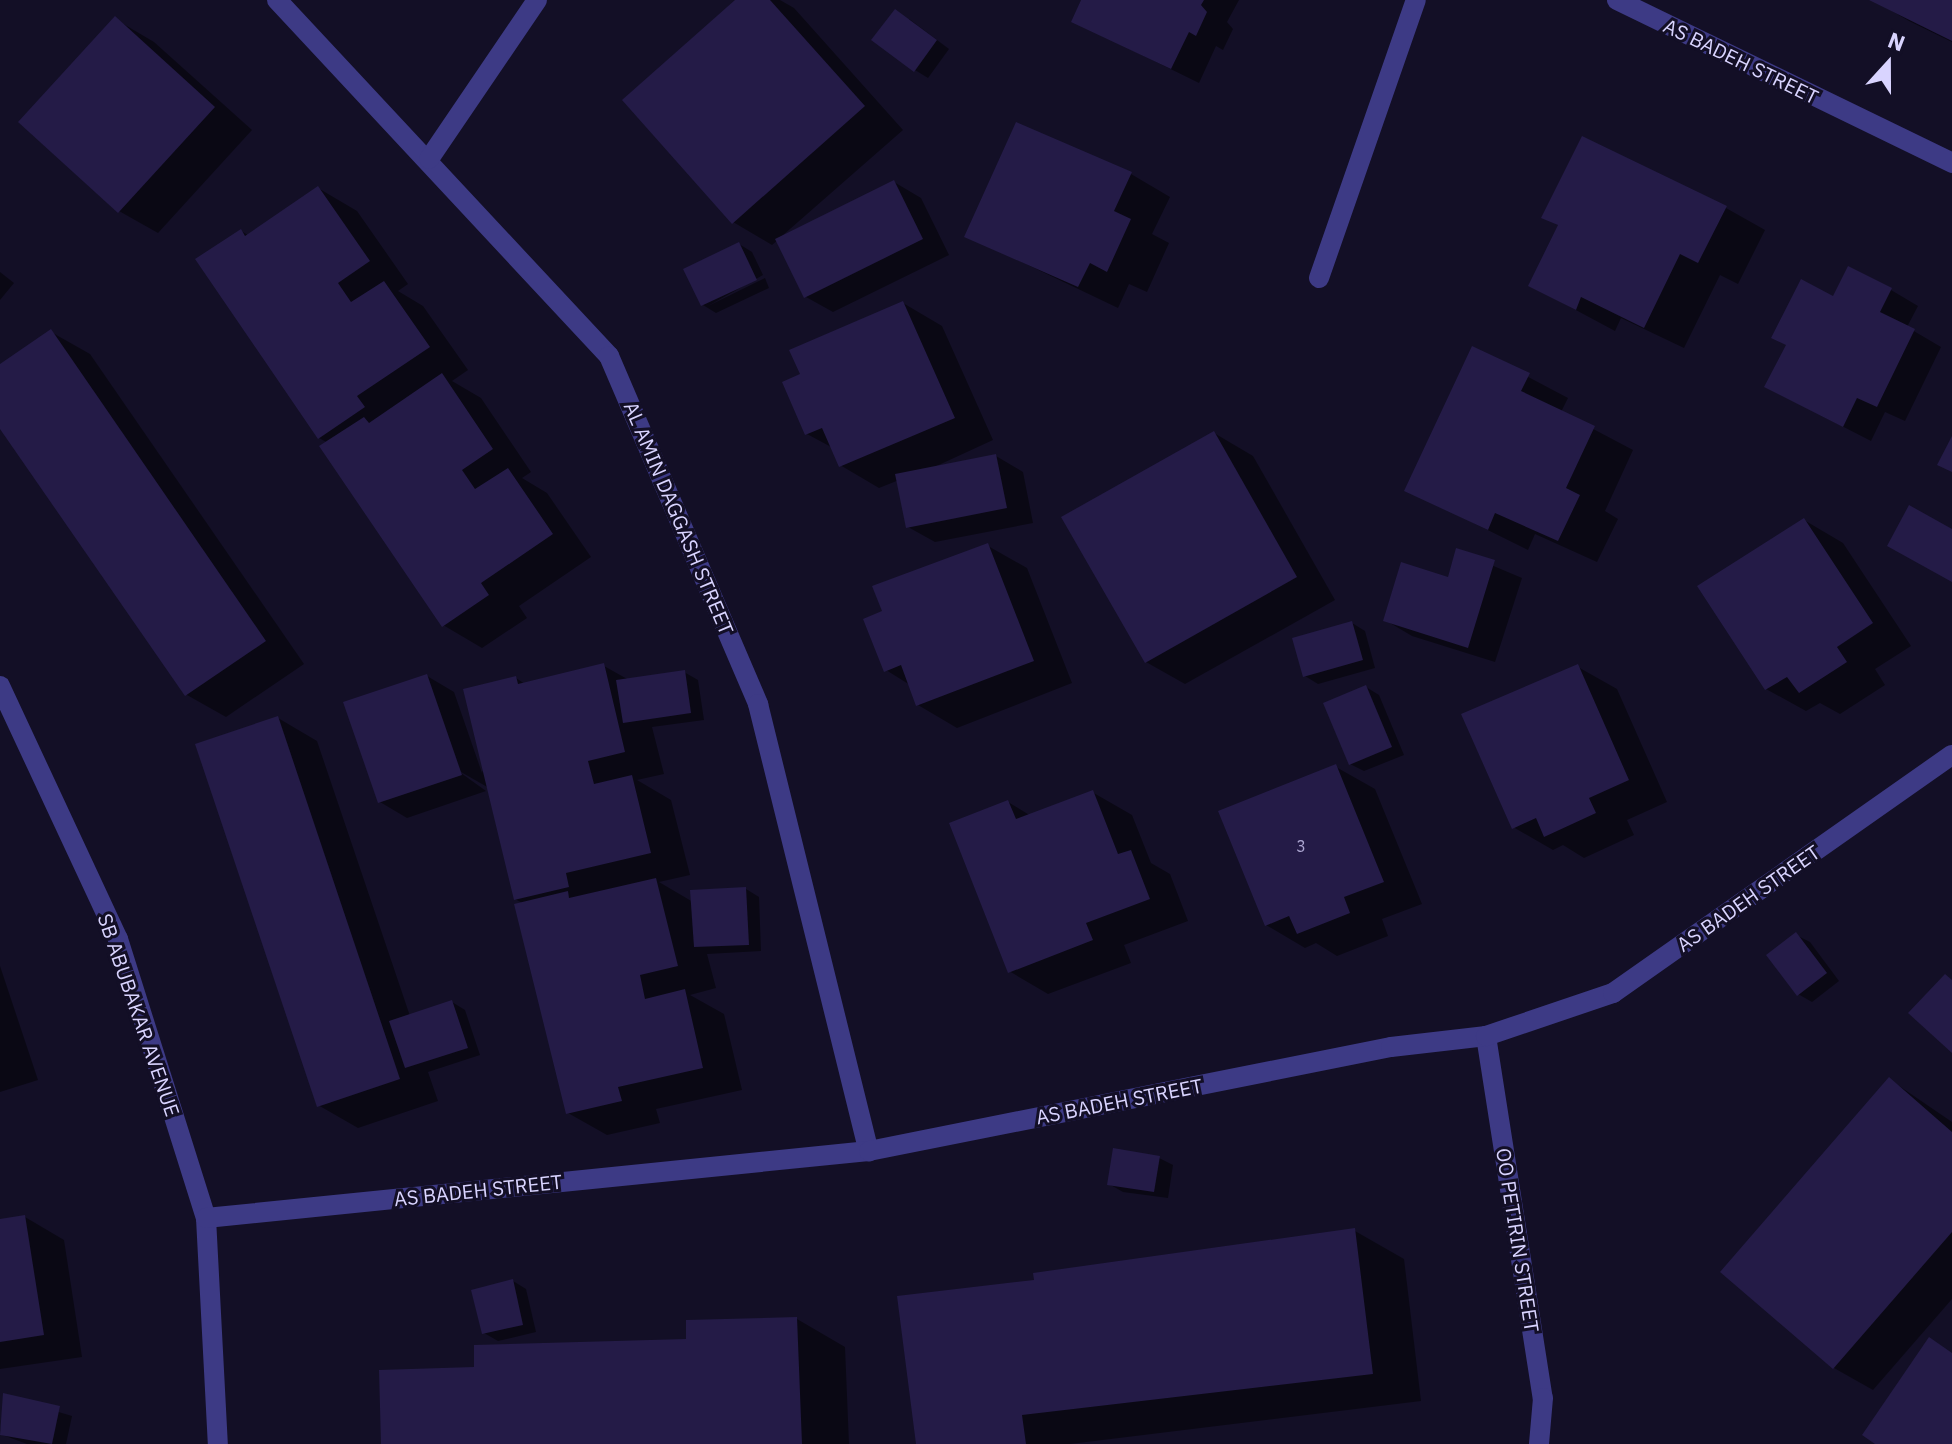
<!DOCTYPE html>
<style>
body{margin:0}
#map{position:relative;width:1952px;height:1444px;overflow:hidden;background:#130f26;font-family:"IBM Plex Sans",sans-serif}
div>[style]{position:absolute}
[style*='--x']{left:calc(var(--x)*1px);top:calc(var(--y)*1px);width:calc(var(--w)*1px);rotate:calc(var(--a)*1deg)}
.shadow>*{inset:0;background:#0007}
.building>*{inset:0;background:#241b47}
.street>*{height:20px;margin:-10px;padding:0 10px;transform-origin:10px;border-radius:10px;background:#3d3a85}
span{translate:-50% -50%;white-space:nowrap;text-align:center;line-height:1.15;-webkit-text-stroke:6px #130f26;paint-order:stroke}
.number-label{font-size:16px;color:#aca6d1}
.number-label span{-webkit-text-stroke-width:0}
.street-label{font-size:20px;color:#d9d4ff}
.north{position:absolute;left:1848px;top:24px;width:80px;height:80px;-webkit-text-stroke:6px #130f26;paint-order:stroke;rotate:21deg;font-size:22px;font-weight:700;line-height:32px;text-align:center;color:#d9d4ff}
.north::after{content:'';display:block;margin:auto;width:28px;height:36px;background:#d9d4ff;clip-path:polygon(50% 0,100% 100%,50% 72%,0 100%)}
</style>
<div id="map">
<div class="shadow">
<div style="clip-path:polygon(738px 0,780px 0,794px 8px,903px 130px,782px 236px,894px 182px,921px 198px,949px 255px,833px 312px,806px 297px,778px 240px,772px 245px,733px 222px)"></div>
<div style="clip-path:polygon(1081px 0,1239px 0,1227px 22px,1233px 29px,1223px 50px,1216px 46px,1199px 83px,1073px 21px)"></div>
<div style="clip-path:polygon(1873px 0,1952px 0,1952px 42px,1909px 21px)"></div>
<div style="clip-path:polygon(115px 19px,154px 42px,252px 130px,158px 233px,119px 211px)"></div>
<div style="clip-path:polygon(909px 19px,949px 49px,928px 78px,915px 70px)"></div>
<div style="clip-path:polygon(1131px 174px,1170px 197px,1152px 234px,1169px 243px,1147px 292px,1129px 284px,1118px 308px,967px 236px)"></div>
<div style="clip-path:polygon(318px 188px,357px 211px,408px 284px,398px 291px,423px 306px,468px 370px,452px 381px,481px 398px,531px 472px,522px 478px,547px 493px,591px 557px,519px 606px,527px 618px,482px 648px,443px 625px,328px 443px,319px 438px,241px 231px,248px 235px)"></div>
<div style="clip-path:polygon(1726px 208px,1765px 230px,1738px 284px,1720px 275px,1684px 348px,1621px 318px,1615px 331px,1531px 286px,1560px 226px,1544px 217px)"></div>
<div style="clip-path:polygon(739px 244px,752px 252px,763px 275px,708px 306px,765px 278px,769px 288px,716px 313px,703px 305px)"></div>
<div style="clip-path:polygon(0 272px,14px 283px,0 300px)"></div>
<div style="clip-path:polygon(1891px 290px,1918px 306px,1907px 327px,1941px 347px,1905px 421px,1885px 412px,1871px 441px,1766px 387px,1834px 298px)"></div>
<div style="clip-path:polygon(903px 303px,942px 326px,993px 440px,930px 469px,996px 456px,1023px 472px,1033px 523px,935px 542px,908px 527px,899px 480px,879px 488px,840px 465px,833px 448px,807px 434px,803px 375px)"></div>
<div style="clip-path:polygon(51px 332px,90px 354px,304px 664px,226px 717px,187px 695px,0 425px,0 366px)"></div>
<div style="clip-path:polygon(1473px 348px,1568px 398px,1561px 412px,1633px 450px,1605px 511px,1618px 519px,1597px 562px,1535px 534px,1528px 550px,1407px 490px)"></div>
<div style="clip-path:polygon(1214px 433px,1253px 456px,1335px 600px,1185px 684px,1146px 662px)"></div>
<div style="clip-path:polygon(1804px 520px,1843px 543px,1911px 646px,1875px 669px,1885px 685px,1840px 714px,1820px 703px,1806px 711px,1766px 689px)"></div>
<div style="clip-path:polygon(988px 546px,1027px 568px,1072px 683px,957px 728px,918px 705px,910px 685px,886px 670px,884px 612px)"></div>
<div style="clip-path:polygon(1458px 551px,1522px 578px,1495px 662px,1412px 636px,1385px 620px,1449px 580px)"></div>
<div style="clip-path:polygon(1352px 623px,1365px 631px,1375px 668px,1318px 684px,1305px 676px)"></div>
<div style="clip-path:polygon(604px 666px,629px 680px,684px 672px,698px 680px,704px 720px,652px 727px,664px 774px,637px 780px,671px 800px,690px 875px,659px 882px,693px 902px,746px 889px,759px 897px,761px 951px,707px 954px,716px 988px,690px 995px,724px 1014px,742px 1090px,656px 1109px,660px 1123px,607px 1135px,568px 1113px,524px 904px,515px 899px,489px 788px,454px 768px,486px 791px,407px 818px,380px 802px,427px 676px,454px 692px,482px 773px,516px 678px,525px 684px)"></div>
<div style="clip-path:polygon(1578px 667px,1617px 689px,1667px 802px,1627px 820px,1634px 835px,1584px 858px,1563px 845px,1553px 850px,1513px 827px)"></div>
<div style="clip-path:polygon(1366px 687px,1379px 695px,1404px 755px,1364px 771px,1350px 764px)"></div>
<div style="clip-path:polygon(278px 718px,317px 741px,410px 1016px,452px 1002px,465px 1010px,480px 1055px,428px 1072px,438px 1101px,358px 1128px,318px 1105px)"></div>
<div style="clip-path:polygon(1336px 767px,1375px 789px,1422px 904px,1382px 919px,1388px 936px,1337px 956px,1316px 943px,1305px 948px,1266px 925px)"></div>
<div style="clip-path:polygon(1092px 792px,1132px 815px,1151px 863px,1170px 874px,1188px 921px,1124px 945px,1131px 963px,1048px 994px,1009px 971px,1008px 802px,1031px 816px)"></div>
<div style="clip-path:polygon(1796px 935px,1810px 942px,1839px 981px,1812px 1002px,1798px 994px)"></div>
<div style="clip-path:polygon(0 966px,38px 1080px,0 1092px)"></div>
<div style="clip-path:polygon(1889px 1079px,1952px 1122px,1952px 1299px,1873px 1390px,1834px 1368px)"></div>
<div style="clip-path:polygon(1159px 1158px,1173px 1165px,1168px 1198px,1123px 1192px,1109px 1184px)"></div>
<div style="clip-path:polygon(25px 1217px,64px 1240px,82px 1357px,0 1369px,0 1221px)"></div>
<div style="clip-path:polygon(1355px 1231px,1404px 1259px,1421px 1401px,1070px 1444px,918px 1444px,1036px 1282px)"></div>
<div style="clip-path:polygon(513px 1281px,526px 1289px,536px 1332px,498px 1341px,484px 1333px)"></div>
<div style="clip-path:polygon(797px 1319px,845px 1347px,849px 1444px,383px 1444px,476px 1369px,688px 1341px)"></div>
<div style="clip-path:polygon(5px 1396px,72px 1416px,66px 1444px,27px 1444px,0 1434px)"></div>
</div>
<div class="building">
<div style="clip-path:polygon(735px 0,770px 0,865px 106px,732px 224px,622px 100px)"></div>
<div style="clip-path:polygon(1081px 0,1204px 0,1201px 5px,1207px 12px,1196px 36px,1189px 32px,1171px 69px,1071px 22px)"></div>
<div style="clip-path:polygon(1869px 0,1952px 0,1952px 41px)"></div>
<div style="clip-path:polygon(895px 9px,937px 40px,914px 72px,871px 40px)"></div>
<div style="clip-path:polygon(115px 16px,215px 107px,118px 213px,18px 122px)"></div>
<div style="clip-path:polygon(1016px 122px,1132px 172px,1114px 211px,1131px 219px,1107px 272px,1090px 263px,1078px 287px,964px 237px)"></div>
<div style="clip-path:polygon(1582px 136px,1727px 206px,1698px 263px,1680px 254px,1644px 328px,1581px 297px,1576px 310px,1528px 286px,1558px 225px,1541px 218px)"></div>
<div style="clip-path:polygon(894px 180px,923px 239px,804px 298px,775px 239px)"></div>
<div style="clip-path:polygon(318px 186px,370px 261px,338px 283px,351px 302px,384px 281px,430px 347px,357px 396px,365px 407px,318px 439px,195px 259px,241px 229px,245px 236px)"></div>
<div style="clip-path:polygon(739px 242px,757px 280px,701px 306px,683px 269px)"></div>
<div style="clip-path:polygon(1848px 266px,1892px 288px,1880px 312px,1915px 329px,1877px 407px,1857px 398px,1843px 427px,1764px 387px,1786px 345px,1771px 338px,1801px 279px,1833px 296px)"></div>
<div style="clip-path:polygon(903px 301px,955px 418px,839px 467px,822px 428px,805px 435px,782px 382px,800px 374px,789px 350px)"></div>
<div style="clip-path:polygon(51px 329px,266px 641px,185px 696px,0 429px,0 364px)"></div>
<div style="clip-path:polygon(1472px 346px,1530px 373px,1521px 391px,1595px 426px,1566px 488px,1580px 495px,1558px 541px,1495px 513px,1488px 530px,1404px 491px)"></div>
<div style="clip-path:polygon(442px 373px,493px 449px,462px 470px,475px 489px,508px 468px,553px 534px,481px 583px,489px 595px,442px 627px,319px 446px,364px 417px,369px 423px)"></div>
<div style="clip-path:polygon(1214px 431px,1297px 577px,1145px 663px,1061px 517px)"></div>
<div style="clip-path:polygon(1952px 436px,1952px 472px,1937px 465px)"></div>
<div style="clip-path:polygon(996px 454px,1007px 508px,906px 528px,895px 474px)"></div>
<div style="clip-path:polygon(1909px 505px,1952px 529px,1952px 582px,1887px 546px)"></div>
<div style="clip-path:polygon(1804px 518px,1873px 623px,1837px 647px,1847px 662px,1799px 693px,1787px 677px,1765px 690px,1697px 586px)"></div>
<div style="clip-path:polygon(988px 543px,1034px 661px,916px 706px,901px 665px,884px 672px,863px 619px,882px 611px,872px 586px)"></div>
<div style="clip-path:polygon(1456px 548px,1495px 560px,1468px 648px,1383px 621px,1401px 562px,1448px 577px)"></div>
<div style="clip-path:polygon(1352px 621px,1363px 660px,1303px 677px,1292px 638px)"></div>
<div style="clip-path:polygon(604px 663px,625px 752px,588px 761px,594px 784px,632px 775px,651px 853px,566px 873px,569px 887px,514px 900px,463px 689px,516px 676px,518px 684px)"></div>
<div style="clip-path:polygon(1578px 664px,1629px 780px,1589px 798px,1596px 813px,1544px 837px,1536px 818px,1512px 829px,1461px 714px)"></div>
<div style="clip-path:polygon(685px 670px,691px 713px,623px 723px,616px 680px)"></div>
<div style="clip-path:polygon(427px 674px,462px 775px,378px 803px,343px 702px)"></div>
<div style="clip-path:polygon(1366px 685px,1392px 747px,1349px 765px,1323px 703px)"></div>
<div style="clip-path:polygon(278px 716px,400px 1079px,317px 1107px,195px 744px)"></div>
<div style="clip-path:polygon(1336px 764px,1384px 882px,1344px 897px,1350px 913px,1297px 934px,1289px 916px,1265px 926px,1218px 811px)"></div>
<div style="clip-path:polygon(1093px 790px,1118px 854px,1131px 850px,1150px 899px,1086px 923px,1093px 940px,1008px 973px,949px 823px,1008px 800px,1016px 819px)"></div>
<div style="clip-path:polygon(656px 878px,678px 966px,640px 975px,645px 999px,685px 989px,703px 1068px,618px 1087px,622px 1101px,566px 1114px,514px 904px,568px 891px,569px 898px)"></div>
<div style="clip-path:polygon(746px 887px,749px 945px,694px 947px,690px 890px)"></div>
<div style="clip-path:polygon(1796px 932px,1827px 973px,1797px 996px,1766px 955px)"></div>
<div style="clip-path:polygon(1945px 974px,1952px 980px,1952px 1053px,1908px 1013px)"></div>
<div style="clip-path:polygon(452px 1000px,468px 1048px,405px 1068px,389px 1021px)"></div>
<div style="clip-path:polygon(1889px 1077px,1952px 1132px,1952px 1232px,1833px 1369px,1720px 1272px)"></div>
<div style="clip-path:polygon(1113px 1148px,1160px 1156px,1154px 1192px,1107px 1185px)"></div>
<div style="clip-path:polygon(25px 1215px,44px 1335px,0 1342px,0 1219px)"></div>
<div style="clip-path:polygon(1355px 1228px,1373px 1374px,1022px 1415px,1026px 1444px,916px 1444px,897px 1296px,1034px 1280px,1033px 1273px)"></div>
<div style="clip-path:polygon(513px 1279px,523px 1325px,482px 1334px,471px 1290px)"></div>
<div style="clip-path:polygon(797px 1317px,802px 1444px,381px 1444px,379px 1370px,474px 1367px,474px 1345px,686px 1339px,686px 1320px)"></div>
<div style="clip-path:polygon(1929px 1337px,1952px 1353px,1952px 1444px,1875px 1444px,1862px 1435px)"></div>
<div style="clip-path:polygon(3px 1393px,60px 1406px,52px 1444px,0 1435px)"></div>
</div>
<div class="street">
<div style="--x:277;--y:0;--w:487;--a:47"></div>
<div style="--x:609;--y:356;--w:379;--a:66.8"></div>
<div style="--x:758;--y:704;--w:461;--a:76.1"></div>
<div style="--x:1617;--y:0;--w:373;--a:25.9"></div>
<div style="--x:429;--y:159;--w:192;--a:-55.8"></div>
<div style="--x:1319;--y:278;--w:294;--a:-70.8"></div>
<div style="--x:0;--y:686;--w:279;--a:65"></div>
<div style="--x:118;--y:939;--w:293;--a:72.5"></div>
<div style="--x:206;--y:1218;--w:226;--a:87"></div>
<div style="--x:1486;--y:1036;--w:366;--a:81.1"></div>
<div style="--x:1543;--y:1398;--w:46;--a:95"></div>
<div style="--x:206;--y:1218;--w:666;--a:-5.77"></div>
<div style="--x:869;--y:1151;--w:532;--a:-11.27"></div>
<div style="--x:1391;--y:1047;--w:96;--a:-6.6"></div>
<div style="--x:1486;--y:1036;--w:134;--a:-18.7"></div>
<div style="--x:1613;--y:993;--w:414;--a:-35.1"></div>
</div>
<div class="number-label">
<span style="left:1301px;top:846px">3</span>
</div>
<div class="street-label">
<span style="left:1741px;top:61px;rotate:26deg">AS BADEH STREET</span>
<span style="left:679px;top:518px;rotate:67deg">AL AMIN DAGGASH STREET</span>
<span style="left:1748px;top:898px;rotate:-35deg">AS BADEH STREET</span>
<span style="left:139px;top:1015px;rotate:71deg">SB ABUBAKAR AVENUE</span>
<span style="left:1119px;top:1101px;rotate:-11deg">AS BADEH STREET</span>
<span style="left:478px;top:1190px;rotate:-6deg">AS BADEH STREET</span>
<span style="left:1518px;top:1240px;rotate:81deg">OO PETIRIN STREET</span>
</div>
<div class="north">N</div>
</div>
